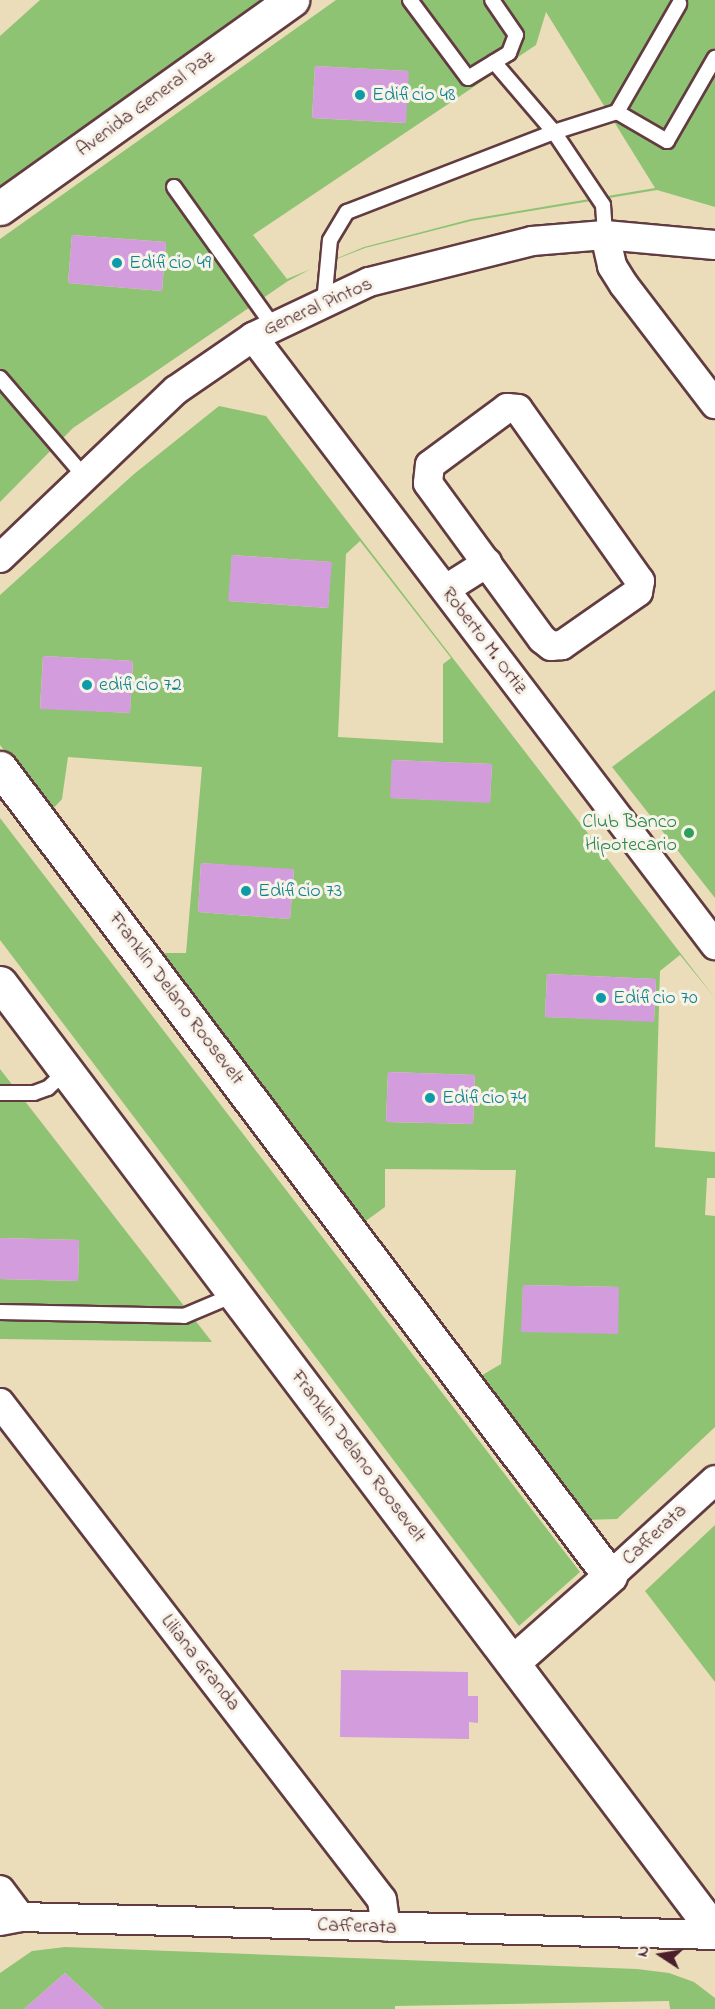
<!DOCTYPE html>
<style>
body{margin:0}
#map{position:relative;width:715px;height:2009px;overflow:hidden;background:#ecddba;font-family:"Indie Flower",sans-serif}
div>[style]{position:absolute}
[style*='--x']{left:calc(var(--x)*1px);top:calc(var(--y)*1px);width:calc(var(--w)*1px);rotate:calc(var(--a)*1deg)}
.green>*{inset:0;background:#8fc374}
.building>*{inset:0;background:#d29cdd}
.roads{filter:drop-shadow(2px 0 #623c40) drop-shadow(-2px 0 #623c40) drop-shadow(0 2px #623c40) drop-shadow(0 -2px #623c40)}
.service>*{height:14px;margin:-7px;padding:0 7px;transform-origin:7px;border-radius:7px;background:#fff}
.minor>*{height:28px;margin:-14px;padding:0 14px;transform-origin:14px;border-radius:14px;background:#fff}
.tertiary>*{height:33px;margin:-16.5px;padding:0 16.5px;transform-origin:16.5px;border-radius:16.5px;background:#fff}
.dots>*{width:16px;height:16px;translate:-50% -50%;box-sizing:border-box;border:3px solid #f7f3e8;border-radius:50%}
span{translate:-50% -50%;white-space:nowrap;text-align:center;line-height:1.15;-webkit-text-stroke:6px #f7f3e8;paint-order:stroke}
.culture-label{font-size:20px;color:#0d838f}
.left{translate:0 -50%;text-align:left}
.street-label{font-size:20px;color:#4a1f2b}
.leisure-label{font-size:20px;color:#27864d}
.right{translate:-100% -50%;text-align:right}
.north{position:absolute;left:631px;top:1925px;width:60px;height:60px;-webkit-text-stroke:4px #f7f3e8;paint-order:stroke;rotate:282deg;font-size:16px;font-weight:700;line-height:24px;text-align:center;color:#4a1f2b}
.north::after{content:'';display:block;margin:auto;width:21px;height:27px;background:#4a1f2b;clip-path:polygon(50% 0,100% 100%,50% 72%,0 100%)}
</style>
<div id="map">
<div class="green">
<div style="clip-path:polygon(40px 0,264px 0,0 188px,0 36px)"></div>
<div style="clip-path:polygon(evenodd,336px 0,715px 0,715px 207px,657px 190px,471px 221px,365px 248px,311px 269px,288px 281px,73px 428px,0 502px,0 239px,336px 0,546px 12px,655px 188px,471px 219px,364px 247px,287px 279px,253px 235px,536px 45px,546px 12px,336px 0,315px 66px,408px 71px,405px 123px,312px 118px,315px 66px,336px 0,72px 235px,166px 242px,162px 291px,68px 283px,72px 235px)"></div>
<div style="clip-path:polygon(evenodd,219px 406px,266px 416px,715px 998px,680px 955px,660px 971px,655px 1147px,715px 1152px,715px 1178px,707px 1178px,705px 1215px,715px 1216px,715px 1427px,617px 1519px,584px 1520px,0 745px,0 595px,134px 474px,219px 406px,360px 541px,451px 658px,443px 664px,443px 743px,338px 737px,346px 554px,360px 541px,219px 406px,232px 555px,331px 562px,328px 608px,229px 601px,232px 555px,219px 406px,43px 656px,133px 661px,130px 713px,40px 708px,43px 656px,219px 406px,68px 757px,202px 767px,186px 953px,158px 953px,51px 811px,62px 799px,68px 757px,219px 406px,392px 760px,492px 764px,490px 802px,391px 798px,392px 760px,219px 406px,201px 863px,294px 870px,290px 919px,198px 912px,201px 863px,219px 406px,547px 974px,656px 979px,654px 1021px,545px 1017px,547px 974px,219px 406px,388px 1072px,475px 1075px,473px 1124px,386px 1122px,388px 1072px,219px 406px,385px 1169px,516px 1170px,501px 1364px,479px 1377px,363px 1223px,385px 1207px,385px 1169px,219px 406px,523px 1285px,619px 1287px,522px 1332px,523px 1285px)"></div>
<div style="clip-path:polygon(715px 690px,715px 898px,612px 767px)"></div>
<div style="clip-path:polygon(0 818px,580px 1572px,519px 1626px,0 940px)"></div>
<div style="clip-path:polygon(0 1069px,212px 1342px,0 1339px,0 1279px,78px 1281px,79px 1240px,0 1238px)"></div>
<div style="clip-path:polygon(715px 1525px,715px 1682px,645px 1591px)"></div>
<div style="clip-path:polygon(65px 1947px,637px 1969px,669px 1973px,694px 1982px,715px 1998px,715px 2009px,670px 2009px,669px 2001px,395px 2006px,395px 2009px,104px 2009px,65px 1973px,24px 2009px,0 2009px,0 1973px,32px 1951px)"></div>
</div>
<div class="building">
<div style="clip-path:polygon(315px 66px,409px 71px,406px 123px,312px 118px)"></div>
<div style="clip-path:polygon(72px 235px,166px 242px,162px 291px,68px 283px)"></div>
<div style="clip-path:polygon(232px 555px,332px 562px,328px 608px,228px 601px)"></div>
<div style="clip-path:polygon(43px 656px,133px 661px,130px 713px,40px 709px)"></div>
<div style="clip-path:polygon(392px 760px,492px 764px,490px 803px,390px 798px)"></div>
<div style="clip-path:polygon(201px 863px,294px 869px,290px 919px,198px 912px)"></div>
<div style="clip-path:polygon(547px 974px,656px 979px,654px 1022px,545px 1017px)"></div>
<div style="clip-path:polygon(388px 1072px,475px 1075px,473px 1124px,386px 1122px)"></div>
<div style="clip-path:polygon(0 1238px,79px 1240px,78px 1281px,0 1279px)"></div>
<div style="clip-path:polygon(523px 1285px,619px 1287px,618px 1334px,521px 1332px)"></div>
<div style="clip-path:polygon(341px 1670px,468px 1672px,468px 1696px,478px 1696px,478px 1723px,469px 1722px,469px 1739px,340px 1737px)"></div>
<div style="clip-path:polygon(65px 1973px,104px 2009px,24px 2009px)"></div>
</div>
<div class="roads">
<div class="service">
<div style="--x:410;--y:0;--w:97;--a:53.4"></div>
<div style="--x:468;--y:78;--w:48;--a:-31.4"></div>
<div style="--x:509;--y:53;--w:19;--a:-69"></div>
<div style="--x:516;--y:35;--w:42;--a:-124.4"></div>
<div style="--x:494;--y:62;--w:92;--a:49.4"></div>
<div style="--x:554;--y:132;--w:66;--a:-17.6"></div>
<div style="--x:617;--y:112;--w:125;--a:-60.1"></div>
<div style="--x:617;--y:112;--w:58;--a:30.1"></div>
<div style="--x:667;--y:141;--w:96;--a:-60"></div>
<div style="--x:174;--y:187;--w:172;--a:54.5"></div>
<div style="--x:324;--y:303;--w:63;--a:-84.6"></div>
<div style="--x:330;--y:240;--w:33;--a:-59"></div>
<div style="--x:347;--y:212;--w:222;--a:-21.1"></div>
<div style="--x:554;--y:132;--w:88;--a:56.1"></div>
<div style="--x:603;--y:205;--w:30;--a:86"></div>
<div style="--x:0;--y:378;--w:128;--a:49.4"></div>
<div style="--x:0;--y:1093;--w:34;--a:0"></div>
<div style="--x:34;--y:1093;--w:15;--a:-20"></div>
<div style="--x:48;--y:1088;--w:25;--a:-43"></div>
<div style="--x:0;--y:1312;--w:184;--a:1.2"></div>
<div style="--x:184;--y:1316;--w:54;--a:-22.8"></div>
</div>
<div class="minor">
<div style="--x:605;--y:235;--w:32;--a:77"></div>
<div style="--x:612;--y:266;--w:22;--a:58"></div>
<div style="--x:624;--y:285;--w:150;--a:52.6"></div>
<div style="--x:253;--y:337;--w:764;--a:52.77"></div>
<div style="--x:507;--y:408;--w:11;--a:5"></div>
<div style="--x:518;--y:409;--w:211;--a:54.7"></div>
<div style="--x:640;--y:581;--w:11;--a:100"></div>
<div style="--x:638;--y:592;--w:93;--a:145.1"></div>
<div style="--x:562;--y:645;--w:11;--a:175"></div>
<div style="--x:551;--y:646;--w:11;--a:-142"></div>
<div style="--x:542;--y:639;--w:193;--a:-126.2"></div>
<div style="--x:428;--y:483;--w:18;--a:-84"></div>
<div style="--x:430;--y:465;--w:96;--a:-36.5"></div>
<div style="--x:0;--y:558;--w:243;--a:-43.7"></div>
<div style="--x:176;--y:390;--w:93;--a:-34.5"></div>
<div style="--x:253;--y:337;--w:128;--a:-25.4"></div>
<div style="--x:369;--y:282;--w:168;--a:-14.1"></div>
<div style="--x:532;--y:241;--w:73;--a:-4.7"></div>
<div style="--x:605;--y:235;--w:110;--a:5.2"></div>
<div style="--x:446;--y:589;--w:49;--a:-32.4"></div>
<div style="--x:0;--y:1403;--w:627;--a:52.45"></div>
<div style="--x:382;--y:1900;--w:27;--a:82"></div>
<div style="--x:610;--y:1576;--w:142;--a:-42.4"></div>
<div style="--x:0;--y:1890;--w:34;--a:53"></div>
<div style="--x:0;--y:1921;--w:20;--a:-11"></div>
<div style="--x:20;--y:1917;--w:695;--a:1.48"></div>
</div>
<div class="tertiary">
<div style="--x:0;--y:208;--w:359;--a:-35.5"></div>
<div style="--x:0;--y:768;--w:1012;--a:52.95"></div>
<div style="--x:610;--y:1576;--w:128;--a:138.5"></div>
<div style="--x:0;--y:983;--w:1188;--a:53"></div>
</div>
</div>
<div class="dots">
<div style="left:360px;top:95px;background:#0f9aa8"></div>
<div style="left:117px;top:263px;background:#0f9aa8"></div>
<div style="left:87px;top:685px;background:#0f9aa8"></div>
<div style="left:689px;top:833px;background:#2e9e5b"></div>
<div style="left:246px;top:891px;background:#0f9aa8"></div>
<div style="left:601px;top:998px;background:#0f9aa8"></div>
<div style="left:430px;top:1098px;background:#0f9aa8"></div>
</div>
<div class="culture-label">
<span class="left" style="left:372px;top:95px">Edificio 48</span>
<span class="left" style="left:129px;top:263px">Edificio 49</span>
<span class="left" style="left:99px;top:685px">edificio 72</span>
<span class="left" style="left:258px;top:891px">Edificio 73</span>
<span class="left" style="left:613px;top:998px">Edificio 70</span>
<span class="left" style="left:442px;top:1098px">Edificio 74</span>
</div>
<div class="street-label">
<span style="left:146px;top:104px;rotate:-36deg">Avenida General Paz</span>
<span style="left:318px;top:307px;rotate:-24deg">General Pintos</span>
<span style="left:484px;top:641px;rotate:53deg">Roberto M. Ortiz</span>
<span style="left:176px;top:999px;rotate:53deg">Franklin Delano Roosevelt</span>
<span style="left:358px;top:1457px;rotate:53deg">Franklin Delano Roosevelt</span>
<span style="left:655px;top:1535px;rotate:-43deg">Cafferata</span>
<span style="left:200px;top:1663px;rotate:52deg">Liliana Granda</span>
<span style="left:357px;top:1927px;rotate:2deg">Cafferata</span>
</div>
<div class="leisure-label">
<span class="right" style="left:677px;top:834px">Club Banco<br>Hipotecario</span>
</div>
<div class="north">N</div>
</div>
